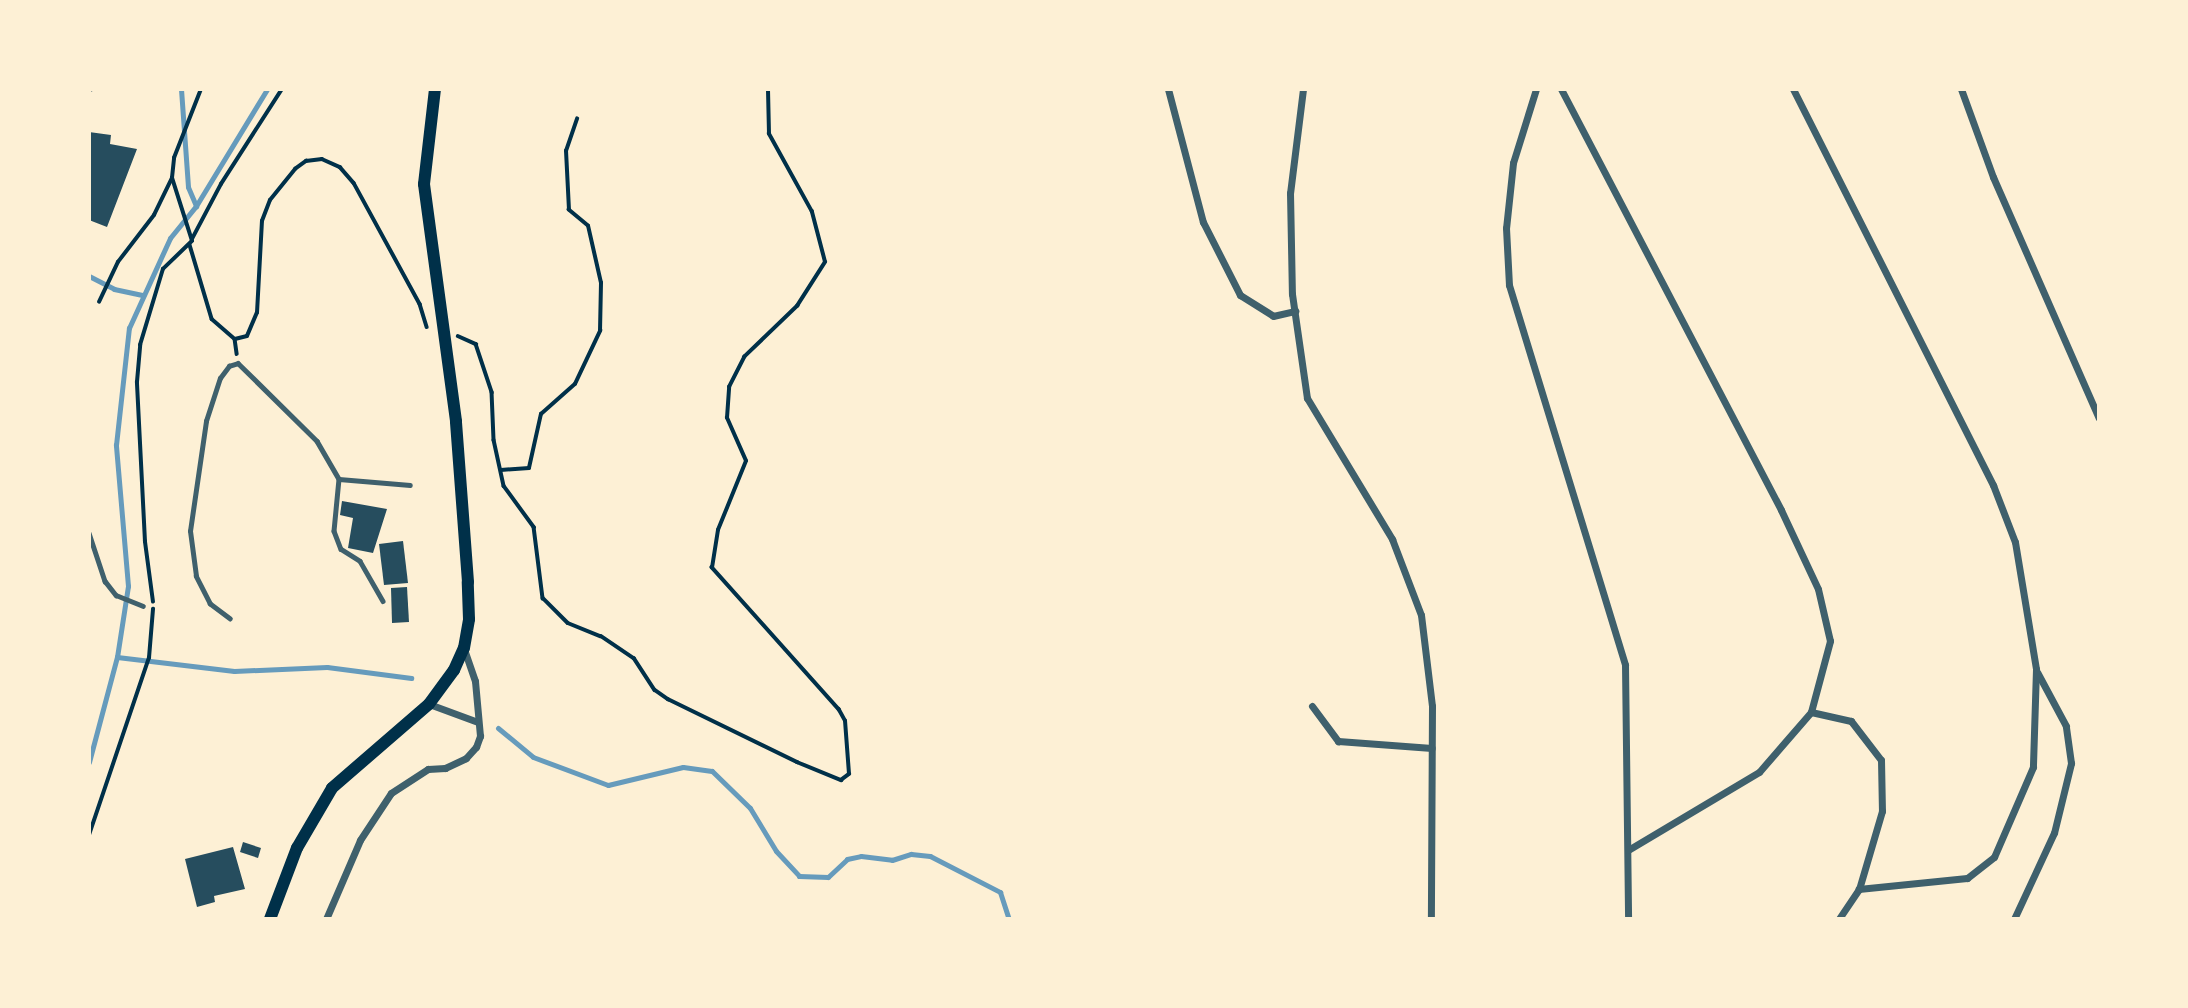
<!DOCTYPE html>
<html>
<head>
<meta charset="utf-8">
<style>
  body { margin:0 }
  #map { position:relative; width:2188px; height:1008px; overflow:hidden; background:#fdf0d5; font-family:Karla,sans-serif }
  div>[style] { position:absolute }
  [style*='--x'] { left:calc(var(--x)*1px); top:calc(var(--y)*1px); width:calc(var(--w)*1px); rotate:calc(var(--a)*1deg) }
  .stream>* { height:5px; margin:-2.5px; padding:0 2.5px; transform-origin:2.5px; border-radius:2.5px; background:#669bbc }
  .building>* { inset:0; background:#264d5e }
  .path>* { height:3.5px; margin:-1.75px; padding:0 1.75px; transform-origin:1.75px; border-radius:1.75px; background:#003049 }
  .service>* { height:4.5px; margin:-2.25px; padding:0 2.25px; transform-origin:2.25px; border-radius:2.25px; background:#3f606c }
  .minor>* { height:7px; margin:-3.5px; padding:0 3.5px; transform-origin:3.5px; border-radius:3.5px; background:#3f606c }
  .secondary>* { height:12px; margin:-6px; padding:0 6px; transform-origin:6px; border-radius:6px; background:#003049 }
  span { translate:-50% -50%; white-space:nowrap; text-align:center; line-height:1.15; -webkit-text-stroke:5px #fdf0d5; paint-order:stroke }
  .frame { position:absolute; inset:0; border:91px solid #fdf0d5; pointer-events:none }
</style>
</head>
<body>
<div id="map">
  <div class="stream">
    <div style="--x:181;--y:89;--w:98;--a:85.9"></div>
    <div style="--x:188;--y:187;--w:21;--a:67"></div>
    <div style="--x:89;--y:276;--w:28;--a:27"></div>
    <div style="--x:114;--y:289;--w:30;--a:12"></div>
    <div style="--x:117;--y:657;--w:118;--a:6.8"></div>
    <div style="--x:234;--y:671;--w:93;--a:-2.5"></div>
    <div style="--x:327;--y:667;--w:85;--a:7.5"></div>
    <div style="--x:498;--y:728;--w:45;--a:39.6"></div>
    <div style="--x:533;--y:757;--w:80;--a:20.5"></div>
    <div style="--x:608;--y:785;--w:77;--a:-13.5"></div>
    <div style="--x:683;--y:767;--w:29;--a:8"></div>
    <div style="--x:712;--y:771;--w:53;--a:44.2"></div>
    <div style="--x:750;--y:808;--w:50;--a:58.8"></div>
    <div style="--x:776;--y:851;--w:34;--a:47"></div>
    <div style="--x:799;--y:876;--w:29;--a:2"></div>
    <div style="--x:828;--y:877;--w:26;--a:-43"></div>
    <div style="--x:847;--y:859;--w:14;--a:-12"></div>
    <div style="--x:861;--y:856;--w:31;--a:7"></div>
    <div style="--x:892;--y:860;--w:20;--a:-18"></div>
    <div style="--x:911;--y:854;--w:19;--a:6"></div>
    <div style="--x:930;--y:856;--w:79;--a:27.2"></div>
    <div style="--x:1000;--y:892;--w:28;--a:72"></div>
    <div style="--x:89;--y:762;--w:109;--a:-75.1"></div>
    <div style="--x:117;--y:657;--w:72;--a:-81.2"></div>
    <div style="--x:128;--y:586;--w:142;--a:-94.9"></div>
    <div style="--x:116;--y:445;--w:118;--a:-83.7"></div>
    <div style="--x:129;--y:328;--w:99;--a:-65.5"></div>
    <div style="--x:170;--y:238;--w:41;--a:-50.9"></div>
    <div style="--x:196;--y:206;--w:137;--a:-58.7"></div>
  </div>
  <div class="building">
    <div style="clip-path:polygon(89px 132px,111px 135px,110px 144px,137px 149px,107px 227px,89px 220px)"></div>
    <div style="clip-path:polygon(342px 501px,387px 509px,373px 553px,348px 548px,353px 518px,340px 515px)"></div>
    <div style="clip-path:polygon(403px 541px,408px 583px,384px 585px,379px 544px)"></div>
    <div style="clip-path:polygon(407px 587px,409px 622px,392px 623px,391px 588px)"></div>
    <div style="clip-path:polygon(243px 842px,261px 848px,258px 858px,240px 852px)"></div>
    <div style="clip-path:polygon(233px 847px,245px 889px,214px 896px,215px 902px,197px 907px,185px 859px)"></div>
  </div>
  <div class="path">
    <div style="--x:89;--y:90;--w:4;--a:-14"></div>
    <div style="--x:192;--y:239;--w:62;--a:-62.2"></div>
    <div style="--x:221;--y:184;--w:113;--a:-57.3"></div>
    <div style="--x:190;--y:245;--w:77;--a:73.4"></div>
    <div style="--x:212;--y:319;--w:30;--a:41"></div>
    <div style="--x:235;--y:339;--w:12;--a:-14"></div>
    <div style="--x:247;--y:336;--w:25;--a:-67"></div>
    <div style="--x:257;--y:313;--w:92;--a:-86.9"></div>
    <div style="--x:262;--y:221;--w:22;--a:-69"></div>
    <div style="--x:270;--y:200;--w:40;--a:-51"></div>
    <div style="--x:295;--y:169;--w:14;--a:-36"></div>
    <div style="--x:306;--y:161;--w:16;--a:-7"></div>
    <div style="--x:322;--y:159;--w:20;--a:24"></div>
    <div style="--x:340;--y:167;--w:21;--a:49"></div>
    <div style="--x:354;--y:183;--w:138;--a:61.4"></div>
    <div style="--x:420;--y:304;--w:24;--a:73"></div>
    <div style="--x:99;--y:302;--w:44;--a:-64.6"></div>
    <div style="--x:118;--y:262;--w:59;--a:-52.5"></div>
    <div style="--x:154;--y:215;--w:41;--a:-64.1"></div>
    <div style="--x:458;--y:336;--w:20;--a:24"></div>
    <div style="--x:476;--y:344;--w:51;--a:71.6"></div>
    <div style="--x:492;--y:392;--w:48;--a:87.6"></div>
    <div style="--x:494;--y:440;--w:47;--a:77.7"></div>
    <div style="--x:504;--y:486;--w:51;--a:53.8"></div>
    <div style="--x:534;--y:527;--w:72;--a:82.8"></div>
    <div style="--x:543;--y:598;--w:35;--a:45"></div>
    <div style="--x:568;--y:623;--w:35;--a:22"></div>
    <div style="--x:601;--y:636;--w:40;--a:34"></div>
    <div style="--x:634;--y:658;--w:38;--a:57"></div>
    <div style="--x:655;--y:690;--w:16;--a:35"></div>
    <div style="--x:668;--y:699;--w:144;--a:26"></div>
    <div style="--x:797;--y:762;--w:48;--a:22.2"></div>
    <div style="--x:841;--y:780;--w:10;--a:-37"></div>
    <div style="--x:849;--y:774;--w:53;--a:-94.3"></div>
    <div style="--x:845;--y:721;--w:13;--a:-119"></div>
    <div style="--x:839;--y:710;--w:191;--a:-131.8"></div>
    <div style="--x:712;--y:568;--w:38;--a:-81"></div>
    <div style="--x:718;--y:530;--w:74;--a:-67.9"></div>
    <div style="--x:746;--y:461;--w:47;--a:-113.8"></div>
    <div style="--x:727;--y:418;--w:31;--a:-86"></div>
    <div style="--x:729;--y:387;--w:34;--a:-63"></div>
    <div style="--x:744;--y:357;--w:74;--a:-43.9"></div>
    <div style="--x:797;--y:306;--w:52;--a:-57.5"></div>
    <div style="--x:825;--y:262;--w:52;--a:-104.6"></div>
    <div style="--x:812;--y:212;--w:89;--a:-118.9"></div>
    <div style="--x:769;--y:134;--w:45;--a:-91.3"></div>
    <div style="--x:235;--y:339;--w:15;--a:82"></div>
    <div style="--x:501;--y:470;--w:28;--a:-4"></div>
    <div style="--x:529;--y:468;--w:55;--a:-77.5"></div>
    <div style="--x:541;--y:414;--w:45;--a:-41.4"></div>
    <div style="--x:575;--y:384;--w:59;--a:-64.7"></div>
    <div style="--x:600;--y:331;--w:48;--a:-88.8"></div>
    <div style="--x:601;--y:283;--w:58;--a:-102.8"></div>
    <div style="--x:588;--y:226;--w:25;--a:-140"></div>
    <div style="--x:569;--y:210;--w:59;--a:-92.9"></div>
    <div style="--x:566;--y:151;--w:34;--a:-71"></div>
    <div style="--x:153;--y:602;--w:61;--a:-97.6"></div>
    <div style="--x:145;--y:542;--w:160;--a:-92.9"></div>
    <div style="--x:137;--y:382;--w:37;--a:-85"></div>
    <div style="--x:140;--y:345;--w:79;--a:-73.2"></div>
    <div style="--x:163;--y:269;--w:40;--a:-44"></div>
    <div style="--x:192;--y:241;--w:66;--a:-107.6"></div>
    <div style="--x:172;--y:178;--w:20;--a:-84"></div>
    <div style="--x:174;--y:158;--w:74;--a:-68.6"></div>
    <div style="--x:89;--y:835;--w:187;--a:-71.3"></div>
    <div style="--x:149;--y:658;--w:49;--a:-85.3"></div>
  </div>
  <div class="service">
    <div style="--x:339;--y:479;--w:71;--a:4.8"></div>
    <div style="--x:89;--y:533;--w:51;--a:71.6"></div>
    <div style="--x:105;--y:581;--w:18;--a:52"></div>
    <div style="--x:116;--y:595;--w:29;--a:22"></div>
    <div style="--x:230;--y:619;--w:25;--a:-143"></div>
    <div style="--x:210;--y:604;--w:31;--a:-117"></div>
    <div style="--x:196;--y:576;--w:45;--a:-97.6"></div>
    <div style="--x:190;--y:531;--w:111;--a:-81.7"></div>
    <div style="--x:206;--y:421;--w:45;--a:-72"></div>
    <div style="--x:220;--y:378;--w:15;--a:-53"></div>
    <div style="--x:229;--y:366;--w:9;--a:-18"></div>
    <div style="--x:238;--y:363;--w:111;--a:44.6"></div>
    <div style="--x:317;--y:441;--w:44;--a:59.9"></div>
    <div style="--x:339;--y:479;--w:52;--a:95.5"></div>
    <div style="--x:334;--y:531;--w:19;--a:69"></div>
    <div style="--x:341;--y:549;--w:22;--a:32"></div>
    <div style="--x:360;--y:561;--w:46;--a:60.1"></div>
  </div>
  <div class="minor">
    <div style="--x:1168;--y:89;--w:138;--a:75.3"></div>
    <div style="--x:1203;--y:222;--w:82;--a:63.1"></div>
    <div style="--x:1240;--y:295;--w:39;--a:32"></div>
    <div style="--x:1273;--y:316;--w:23;--a:-13"></div>
    <div style="--x:1303;--y:89;--w:105;--a:97.1"></div>
    <div style="--x:1290;--y:193;--w:101;--a:88.9"></div>
    <div style="--x:1292;--y:294;--w:105;--a:81.8"></div>
    <div style="--x:1307;--y:398;--w:165;--a:58.9"></div>
    <div style="--x:1392;--y:539;--w:81;--a:69.1"></div>
    <div style="--x:1421;--y:615;--w:92;--a:83.1"></div>
    <div style="--x:1432;--y:706;--w:213;--a:90.3"></div>
    <div style="--x:1536;--y:89;--w:77;--a:107.3"></div>
    <div style="--x:1513;--y:163;--w:65;--a:96.1"></div>
    <div style="--x:1506;--y:228;--w:57;--a:87"></div>
    <div style="--x:1509;--y:285;--w:397;--a:73"></div>
    <div style="--x:1625;--y:665;--w:254;--a:89.3"></div>
    <div style="--x:1561;--y:89;--w:475;--a:62.4"></div>
    <div style="--x:1781;--y:510;--w:87;--a:64.9"></div>
    <div style="--x:1818;--y:589;--w:53;--a:77"></div>
    <div style="--x:1830;--y:641;--w:73;--a:105"></div>
    <div style="--x:1811;--y:712;--w:79;--a:130.9"></div>
    <div style="--x:1759;--y:772;--w:152;--a:149.2"></div>
    <div style="--x:1793;--y:89;--w:444;--a:63.2"></div>
    <div style="--x:1993;--y:485;--w:61;--a:68.9"></div>
    <div style="--x:2015;--y:542;--w:129;--a:80.6"></div>
    <div style="--x:2036;--y:669;--w:98;--a:91.8"></div>
    <div style="--x:2033;--y:767;--w:98;--a:113.4"></div>
    <div style="--x:1994;--y:857;--w:34;--a:142"></div>
    <div style="--x:1967;--y:878;--w:109;--a:174.2"></div>
    <div style="--x:1859;--y:889;--w:36;--a:124"></div>
    <div style="--x:1961;--y:89;--w:94;--a:70"></div>
    <div style="--x:1993;--y:177;--w:263;--a:66.3"></div>
    <div style="--x:429;--y:704;--w:52;--a:20.2"></div>
    <div style="--x:1312;--y:706;--w:44;--a:53.4"></div>
    <div style="--x:1338;--y:741;--w:94;--a:4.3"></div>
    <div style="--x:1811;--y:712;--w:41;--a:12.7"></div>
    <div style="--x:1851;--y:721;--w:49;--a:52.4"></div>
    <div style="--x:1881;--y:760;--w:51;--a:88.9"></div>
    <div style="--x:1882;--y:811;--w:81;--a:106.4"></div>
    <div style="--x:326;--y:919;--w:86;--a:-66.7"></div>
    <div style="--x:360;--y:840;--w:56;--a:-56.6"></div>
    <div style="--x:391;--y:793;--w:44;--a:-33"></div>
    <div style="--x:428;--y:769;--w:17;--a:-3"></div>
    <div style="--x:445;--y:768;--w:23;--a:-25"></div>
    <div style="--x:466;--y:758;--w:15;--a:-48"></div>
    <div style="--x:476;--y:747;--w:12;--a:-70"></div>
    <div style="--x:480;--y:736;--w:55;--a:-95.2"></div>
    <div style="--x:475;--y:681;--w:34;--a:-109"></div>
    <div style="--x:2014;--y:919;--w:95;--a:-65.1"></div>
    <div style="--x:2054;--y:833;--w:72;--a:-76.3"></div>
    <div style="--x:2071;--y:763;--w:37;--a:-98"></div>
    <div style="--x:2066;--y:726;--w:61;--a:-118.2"></div>
  </div>
  <div class="secondary">
    <div style="--x:270;--y:919;--w:76;--a:-69.2"></div>
    <div style="--x:297;--y:848;--w:69;--a:-59.7"></div>
    <div style="--x:332;--y:788;--w:128;--a:-40.9"></div>
    <div style="--x:429;--y:704;--w:42;--a:-53.7"></div>
    <div style="--x:454;--y:670;--w:24;--a:-66"></div>
    <div style="--x:464;--y:648;--w:29;--a:-80"></div>
    <div style="--x:469;--y:619;--w:37;--a:-92"></div>
    <div style="--x:468;--y:582;--w:161;--a:-94.3"></div>
    <div style="--x:456;--y:421;--w:239;--a:-97.7"></div>
    <div style="--x:424;--y:184;--w:96;--a:-83.4"></div>
  </div>
  <div class="frame"></div>
</div>
</body>
</html>
